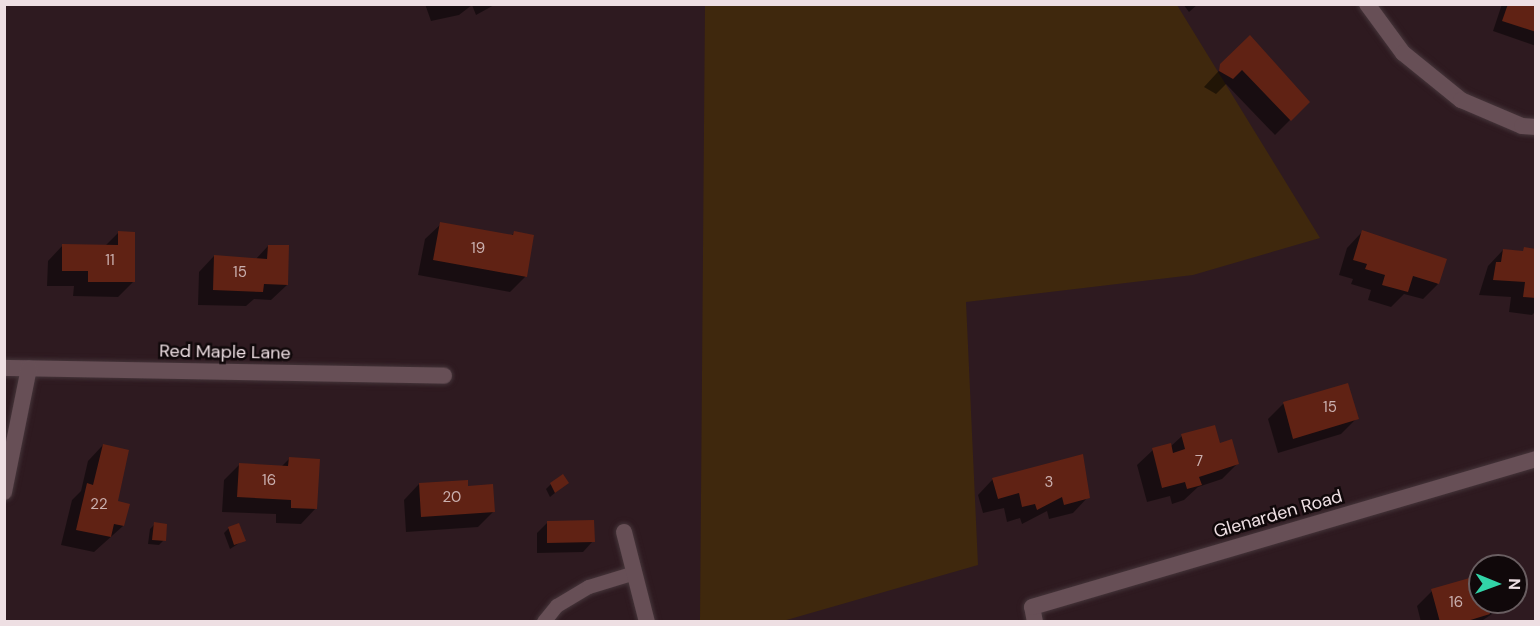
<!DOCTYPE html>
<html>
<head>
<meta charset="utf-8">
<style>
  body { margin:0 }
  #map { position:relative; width:1540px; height:626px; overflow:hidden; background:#2e1a20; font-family:"DM Sans",sans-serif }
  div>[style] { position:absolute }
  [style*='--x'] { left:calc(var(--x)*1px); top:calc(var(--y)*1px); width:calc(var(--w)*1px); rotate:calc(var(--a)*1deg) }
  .green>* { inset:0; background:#3f280d }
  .shadow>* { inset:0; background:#0007 }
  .building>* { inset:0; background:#602214 }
  .roads { filter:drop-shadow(0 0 2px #45353a) drop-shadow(0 0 2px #45353a) }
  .service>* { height:14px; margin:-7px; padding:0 7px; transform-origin:7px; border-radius:7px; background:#674f56 }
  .minor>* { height:16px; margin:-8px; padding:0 8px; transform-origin:8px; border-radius:8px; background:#674f56 }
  span { translate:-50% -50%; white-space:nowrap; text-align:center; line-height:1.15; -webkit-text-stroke:5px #10080a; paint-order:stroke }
  .number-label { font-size:15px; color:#cab0af }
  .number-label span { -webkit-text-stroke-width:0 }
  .street-label { font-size:18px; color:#eedfe3 }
  .frame { position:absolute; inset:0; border:6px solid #eedfe3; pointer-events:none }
  .north { position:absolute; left:1468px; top:554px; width:60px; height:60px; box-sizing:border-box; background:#10080a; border:2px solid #695e61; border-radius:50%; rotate:91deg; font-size:16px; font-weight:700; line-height:24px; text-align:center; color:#eedfe3 }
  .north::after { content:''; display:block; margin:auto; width:21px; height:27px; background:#32d4a8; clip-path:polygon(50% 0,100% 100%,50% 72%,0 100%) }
</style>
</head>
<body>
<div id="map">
  <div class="green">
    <div style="clip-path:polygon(705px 5px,1177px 5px,1320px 238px,1193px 275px,966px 302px,978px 565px,783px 621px,700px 621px)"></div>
  </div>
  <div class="shadow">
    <div style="clip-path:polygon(425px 4px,496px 4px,476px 15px,472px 5px,459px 15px,431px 21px)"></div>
    <div style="clip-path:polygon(1183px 4px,1198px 4px,1189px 12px)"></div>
    <div style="clip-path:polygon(1536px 4px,1536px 46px,1493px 31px,1502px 4px)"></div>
    <div style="clip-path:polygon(1250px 37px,1308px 102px,1275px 135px,1226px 84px,1216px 94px,1204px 87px)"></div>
    <div style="clip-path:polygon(441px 224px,511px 236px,514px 233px,533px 236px,525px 277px,510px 292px,418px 275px,425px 239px)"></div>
    <div style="clip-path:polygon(1362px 232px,1438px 284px,1423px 299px,1404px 294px,1391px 307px,1368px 300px,1371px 290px,1351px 284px,1353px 279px,1339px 275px,1347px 248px)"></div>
    <div style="clip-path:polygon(118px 233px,133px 282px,118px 297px,73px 296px,74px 286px,47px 286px,48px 261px,63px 245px,105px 246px)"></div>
    <div style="clip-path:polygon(268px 246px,287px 285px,271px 300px,254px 299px,246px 306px,198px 305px,199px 272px,214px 256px,255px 260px)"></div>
    <div style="clip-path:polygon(1503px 250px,1536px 252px,1536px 311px,1532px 315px,1509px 312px,1511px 297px,1479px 295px,1488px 266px)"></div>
    <div style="clip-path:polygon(1283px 404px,1357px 418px,1341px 434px,1278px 453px,1268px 419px)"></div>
    <div style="clip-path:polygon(1182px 436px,1218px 445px,1237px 464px,1222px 479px,1198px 487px,1184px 500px,1172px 504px,1170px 496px,1147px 502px,1137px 465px,1153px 450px,1170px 447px)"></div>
    <div style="clip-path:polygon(103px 445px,123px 526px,94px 552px,61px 545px,72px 500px,81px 491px,88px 461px)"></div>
    <div style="clip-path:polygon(289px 459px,316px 508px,301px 524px,276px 523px,276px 514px,222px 512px,224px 480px,239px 465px,281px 467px)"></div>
    <div style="clip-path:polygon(993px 479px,1088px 497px,1073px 513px,1049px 519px,1047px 511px,1022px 524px,1020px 518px,1007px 522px,1004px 508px,983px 513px,978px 495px)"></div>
    <div style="clip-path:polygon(567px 483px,550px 497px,546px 489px,551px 484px)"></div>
    <div style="clip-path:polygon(419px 484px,467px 487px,493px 512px,478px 527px,406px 532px,404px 500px)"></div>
    <div style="clip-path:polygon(547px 523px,593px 541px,583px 552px,537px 553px,537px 533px)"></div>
    <div style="clip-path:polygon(155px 524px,164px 540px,159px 545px,148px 544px,150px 529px)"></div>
    <div style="clip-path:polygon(229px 528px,244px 540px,230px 549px,224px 533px)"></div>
    <div style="clip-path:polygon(1480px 577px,1480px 602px,1504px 602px,1492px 614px,1480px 622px,1421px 622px,1417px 606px,1432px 591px)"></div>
  </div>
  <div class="building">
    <div style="clip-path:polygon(1508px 4px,1536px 4px,1536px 32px,1502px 21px)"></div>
    <div style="clip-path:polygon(1250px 35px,1310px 102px,1291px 121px,1242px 70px,1233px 79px,1219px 71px,1220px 64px)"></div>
    <div style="clip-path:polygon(440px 222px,513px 235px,514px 231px,534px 235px,527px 277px,433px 260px)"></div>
    <div style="clip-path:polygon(1362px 230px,1447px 259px,1439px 284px,1413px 276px,1408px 292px,1382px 285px,1385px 275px,1365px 269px,1367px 264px,1353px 260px)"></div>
    <div style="clip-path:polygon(118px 231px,135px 232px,135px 282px,88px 282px,88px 271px,62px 271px,62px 244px,118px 245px)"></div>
    <div style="clip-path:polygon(268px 245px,289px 245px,288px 285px,264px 284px,263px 292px,213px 290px,214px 255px,267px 259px)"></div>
    <div style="clip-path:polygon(1524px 247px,1536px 249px,1536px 298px,1523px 297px,1525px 282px,1493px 280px,1496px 262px,1501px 262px,1503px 249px,1523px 251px)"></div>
    <div style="clip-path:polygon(1348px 383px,1359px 419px,1293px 439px,1283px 402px)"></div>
    <div style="clip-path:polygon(1215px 425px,1220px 443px,1232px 439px,1239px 464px,1199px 477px,1202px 485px,1187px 489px,1185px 482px,1162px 488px,1152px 448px,1171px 443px,1173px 453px,1185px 449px,1181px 434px)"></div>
    <div style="clip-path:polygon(103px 444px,129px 450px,118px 501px,130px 504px,124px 526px,114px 524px,111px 537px,76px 530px,87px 483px,93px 485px)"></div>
    <div style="clip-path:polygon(1083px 454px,1090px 498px,1064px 505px,1062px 497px,1037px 510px,1035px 504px,1022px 507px,1019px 493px,998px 499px,992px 478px)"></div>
    <div style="clip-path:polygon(289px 457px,320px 459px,317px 509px,291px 508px,291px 500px,237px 497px,239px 463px,288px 466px)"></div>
    <div style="clip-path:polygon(563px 474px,569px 483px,555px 493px,550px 483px)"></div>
    <div style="clip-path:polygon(468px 480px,468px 486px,493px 484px,495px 512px,421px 517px,419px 483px)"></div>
    <div style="clip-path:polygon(594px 520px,595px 542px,547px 543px,547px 521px)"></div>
    <div style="clip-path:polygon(154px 522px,167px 524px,166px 541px,152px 540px)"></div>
    <div style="clip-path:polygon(239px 523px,246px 541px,234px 545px,228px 527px)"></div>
    <div style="clip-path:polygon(1480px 575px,1480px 602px,1495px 602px,1487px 605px,1490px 614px,1464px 622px,1440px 622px,1431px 589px)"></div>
  </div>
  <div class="roads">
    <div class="service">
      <div style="--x:544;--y:622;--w:21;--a:-51"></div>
      <div style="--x:557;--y:606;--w:37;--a:-31"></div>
      <div style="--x:589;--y:587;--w:48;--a:-16.9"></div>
    </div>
    <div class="minor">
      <div style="--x:1367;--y:4;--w:61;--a:53.7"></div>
      <div style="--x:1403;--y:53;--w:75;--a:39"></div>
      <div style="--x:1461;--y:100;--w:66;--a:23.1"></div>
      <div style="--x:1522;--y:126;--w:14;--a:4"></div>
      <div style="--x:4;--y:368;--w:440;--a:1"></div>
      <div style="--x:4;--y:492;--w:126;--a:-78.6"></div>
      <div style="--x:624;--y:532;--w:93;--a:75.7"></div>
      <div style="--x:1035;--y:622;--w:15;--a:-101"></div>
      <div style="--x:1032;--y:607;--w:525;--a:-16.36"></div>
    </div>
  </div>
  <div class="number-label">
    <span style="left:478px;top:249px">19</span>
    <span style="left:110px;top:261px">11</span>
    <span style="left:240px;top:273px">15</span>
    <span style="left:1330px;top:408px">15</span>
    <span style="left:1199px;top:462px">7</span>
    <span style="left:269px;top:481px">16</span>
    <span style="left:1049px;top:483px">3</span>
    <span style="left:452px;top:498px">20</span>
    <span style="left:99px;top:505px">22</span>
    <span style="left:1456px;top:603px">16</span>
  </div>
  <div class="street-label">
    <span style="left:225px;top:352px;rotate:1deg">Red Maple Lane</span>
    <span style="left:1278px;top:514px;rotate:-16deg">Glenarden Road</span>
  </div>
  <div class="frame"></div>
  <div class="north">N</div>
</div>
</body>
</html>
